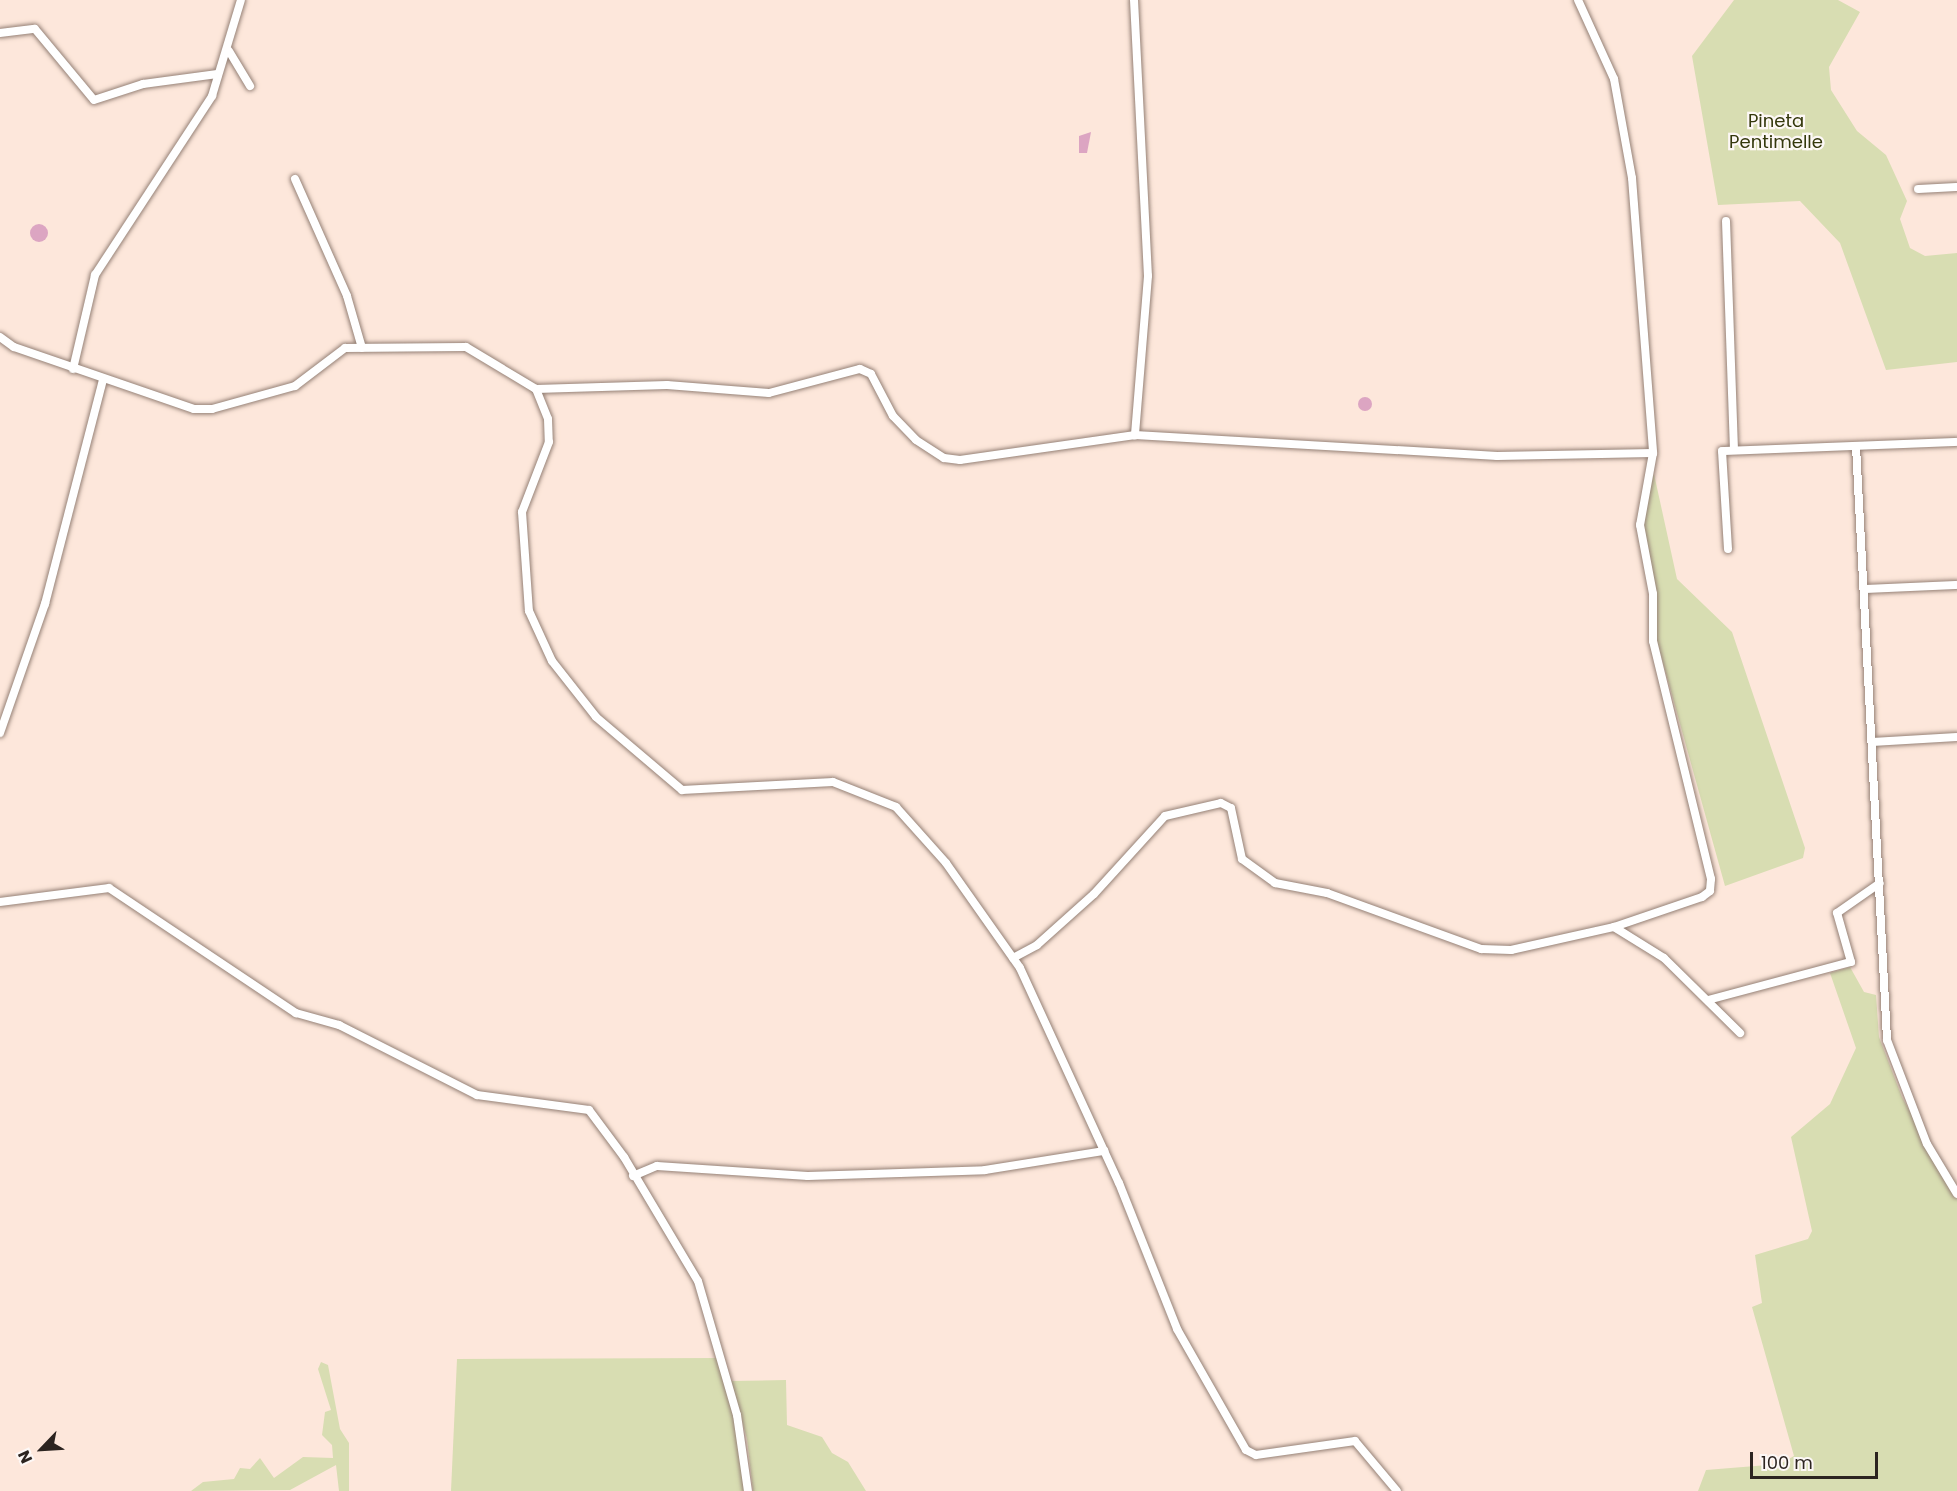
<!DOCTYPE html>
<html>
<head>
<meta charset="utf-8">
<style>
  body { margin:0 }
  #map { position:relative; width:1957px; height:1491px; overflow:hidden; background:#fde7db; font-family:Poppins,sans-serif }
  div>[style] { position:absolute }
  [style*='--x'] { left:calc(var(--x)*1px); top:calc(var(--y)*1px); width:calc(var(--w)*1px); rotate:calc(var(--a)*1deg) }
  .green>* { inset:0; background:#d8ddb2 }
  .water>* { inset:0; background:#dca5c2 }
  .round { border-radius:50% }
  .roads { filter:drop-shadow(0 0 2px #958176) drop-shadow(0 0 2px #958176) }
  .minor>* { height:8px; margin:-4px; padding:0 4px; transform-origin:4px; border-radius:4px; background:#fff }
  span { translate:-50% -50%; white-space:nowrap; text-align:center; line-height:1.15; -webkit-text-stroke:4.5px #fdf8f6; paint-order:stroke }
  .park-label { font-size:18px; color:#34380c }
  .north { position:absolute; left:12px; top:1419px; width:60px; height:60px; -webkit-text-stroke:4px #fdf8f6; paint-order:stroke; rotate:245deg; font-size:16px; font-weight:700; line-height:24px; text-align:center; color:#2c2420 }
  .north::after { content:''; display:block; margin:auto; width:21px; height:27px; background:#2c2420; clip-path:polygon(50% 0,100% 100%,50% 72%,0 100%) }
  .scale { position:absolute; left:1750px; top:1452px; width:128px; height:27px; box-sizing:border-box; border:3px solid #2c2420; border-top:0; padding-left:8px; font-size:18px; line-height:21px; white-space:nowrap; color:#2c2420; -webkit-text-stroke:4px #fdf8f6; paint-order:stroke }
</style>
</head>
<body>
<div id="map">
  <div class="green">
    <div style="clip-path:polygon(1734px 0,1838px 0,1860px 12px,1829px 67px,1831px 90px,1857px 131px,1886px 155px,1907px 201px,1900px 219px,1910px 248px,1925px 256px,1957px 253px,1957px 362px,1886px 370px,1840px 243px,1800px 201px,1718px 205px,1692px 56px)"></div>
    <div style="clip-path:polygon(1654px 474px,1677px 579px,1732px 632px,1805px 848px,1803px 858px,1725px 886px,1657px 641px,1657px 595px,1641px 513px)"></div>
    <div style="clip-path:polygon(1850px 967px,1864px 992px,1876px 995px,1879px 1037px,1902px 1097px,1957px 1199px,1957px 1491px,1698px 1491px,1706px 1470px,1780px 1464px,1794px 1456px,1752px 1307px,1762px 1303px,1755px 1255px,1808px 1239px,1812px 1231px,1791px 1137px,1830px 1104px,1856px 1048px,1830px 973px)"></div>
    <div style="clip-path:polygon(718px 1358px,737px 1414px,747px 1491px,451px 1491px,457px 1359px)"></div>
    <div style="clip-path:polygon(321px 1362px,328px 1365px,340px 1429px,349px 1443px,349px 1491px,339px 1491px,336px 1465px,290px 1490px,191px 1491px,203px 1482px,234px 1479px,240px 1468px,250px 1469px,260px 1458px,274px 1478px,303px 1457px,333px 1458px,332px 1445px,322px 1435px,325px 1412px,331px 1410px,318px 1369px)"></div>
    <div style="clip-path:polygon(786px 1380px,787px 1425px,822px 1437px,832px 1453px,848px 1462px,866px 1491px,753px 1491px,747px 1439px,731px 1381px)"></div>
  </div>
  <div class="water">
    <div style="clip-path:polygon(1091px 132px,1087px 153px,1079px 153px,1079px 136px)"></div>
    <div class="round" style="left:30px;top:224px;width:18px;height:18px"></div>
    <div class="round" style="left:1358px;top:397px;width:14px;height:14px"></div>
  </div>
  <div class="roads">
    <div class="minor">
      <div style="--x:1134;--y:0;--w:276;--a:87.1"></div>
      <div style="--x:1148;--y:276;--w:160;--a:94.7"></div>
      <div style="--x:1578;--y:0;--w:87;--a:65.5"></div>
      <div style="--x:1614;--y:79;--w:101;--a:79.7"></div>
      <div style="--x:1632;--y:178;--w:276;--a:85.6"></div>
      <div style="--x:1653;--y:453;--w:73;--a:100.2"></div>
      <div style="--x:1640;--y:525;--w:70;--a:79.3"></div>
      <div style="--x:1653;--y:594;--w:47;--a:90"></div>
      <div style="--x:1653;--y:641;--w:245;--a:76.3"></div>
      <div style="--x:1711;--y:879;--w:12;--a:95"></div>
      <div style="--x:1710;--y:891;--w:10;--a:143"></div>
      <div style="--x:1702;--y:897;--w:93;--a:161.2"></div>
      <div style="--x:0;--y:33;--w:35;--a:-7"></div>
      <div style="--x:35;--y:29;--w:92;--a:50.3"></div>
      <div style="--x:94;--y:100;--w:52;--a:-18.1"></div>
      <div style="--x:143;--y:84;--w:75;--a:-7.7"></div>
      <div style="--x:229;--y:51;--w:41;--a:59"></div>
      <div style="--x:295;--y:179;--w:128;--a:66"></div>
      <div style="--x:347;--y:296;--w:54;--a:73.9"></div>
      <div style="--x:1918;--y:189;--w:39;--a:-3"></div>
      <div style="--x:1726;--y:221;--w:229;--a:88"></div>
      <div style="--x:0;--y:337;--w:17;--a:36"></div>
      <div style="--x:14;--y:347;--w:190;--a:19"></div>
      <div style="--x:194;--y:409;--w:18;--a:0"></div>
      <div style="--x:212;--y:409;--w:86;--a:-15.5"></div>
      <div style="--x:295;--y:386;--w:63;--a:-37.2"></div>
      <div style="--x:345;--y:348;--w:121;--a:-0.5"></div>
      <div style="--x:466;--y:347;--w:82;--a:31"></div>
      <div style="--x:536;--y:389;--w:32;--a:68"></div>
      <div style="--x:548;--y:419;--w:23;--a:88"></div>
      <div style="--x:549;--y:442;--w:75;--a:111.1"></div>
      <div style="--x:522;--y:512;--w:99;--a:86"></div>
      <div style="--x:529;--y:611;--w:55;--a:65.3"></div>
      <div style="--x:552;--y:661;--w:71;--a:51.8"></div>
      <div style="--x:596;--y:717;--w:113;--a:40.3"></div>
      <div style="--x:682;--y:790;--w:151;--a:-3"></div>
      <div style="--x:833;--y:782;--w:68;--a:21.6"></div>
      <div style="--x:896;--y:807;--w:75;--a:48.2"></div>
      <div style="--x:946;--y:863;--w:128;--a:54.8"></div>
      <div style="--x:1020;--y:968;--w:237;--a:65.3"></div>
      <div style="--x:1119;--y:1183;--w:157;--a:68.3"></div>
      <div style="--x:1177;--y:1329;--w:139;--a:60.3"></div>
      <div style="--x:1246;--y:1450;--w:11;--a:27"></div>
      <div style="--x:1256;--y:1455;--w:100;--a:-8"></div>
      <div style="--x:1355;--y:1441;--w:65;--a:50"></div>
      <div style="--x:73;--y:369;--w:97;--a:-76.8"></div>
      <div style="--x:95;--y:275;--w:214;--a:-56.8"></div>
      <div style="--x:212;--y:96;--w:100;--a:-73.2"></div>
      <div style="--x:536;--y:389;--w:131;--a:-1.7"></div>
      <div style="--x:667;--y:385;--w:102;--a:4.5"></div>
      <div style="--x:769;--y:393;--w:94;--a:-14.8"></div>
      <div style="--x:860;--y:369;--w:12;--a:24"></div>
      <div style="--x:871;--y:374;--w:47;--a:62.4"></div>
      <div style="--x:893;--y:416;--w:33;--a:46"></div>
      <div style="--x:916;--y:440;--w:33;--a:33"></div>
      <div style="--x:944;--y:458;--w:16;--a:7"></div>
      <div style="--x:960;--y:460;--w:177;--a:-8.1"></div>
      <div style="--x:1135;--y:435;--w:363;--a:3.3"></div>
      <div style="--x:1497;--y:456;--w:156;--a:-1.1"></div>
      <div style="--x:1856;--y:446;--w:595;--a:87.01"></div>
      <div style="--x:1887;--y:1040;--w:111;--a:69"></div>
      <div style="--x:1927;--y:1144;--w:58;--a:59"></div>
      <div style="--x:1728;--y:549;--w:98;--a:-93.5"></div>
      <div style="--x:1722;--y:451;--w:235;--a:-2.2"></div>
      <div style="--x:1864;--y:589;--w:93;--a:-2.5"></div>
      <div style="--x:0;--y:733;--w:137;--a:-70.8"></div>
      <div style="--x:45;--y:604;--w:232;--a:-75.5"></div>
      <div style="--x:1872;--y:742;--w:85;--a:-3.4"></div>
      <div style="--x:0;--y:902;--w:110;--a:-7.3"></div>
      <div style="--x:109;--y:888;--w:225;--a:33.8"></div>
      <div style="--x:296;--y:1013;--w:45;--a:15.6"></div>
      <div style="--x:339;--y:1025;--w:155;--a:26.9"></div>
      <div style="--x:477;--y:1095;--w:113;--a:7.6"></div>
      <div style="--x:589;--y:1110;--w:59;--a:53.3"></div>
      <div style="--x:624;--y:1157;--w:144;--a:59.2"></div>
      <div style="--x:698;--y:1281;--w:140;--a:73.8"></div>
      <div style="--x:737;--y:1415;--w:77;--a:81.8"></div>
      <div style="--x:1013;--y:958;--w:27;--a:-28"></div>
      <div style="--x:1037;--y:945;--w:76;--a:-41.8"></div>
      <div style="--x:1094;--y:894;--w:105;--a:-47.7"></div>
      <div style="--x:1165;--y:816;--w:57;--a:-13.1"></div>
      <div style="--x:1221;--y:803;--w:11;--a:27"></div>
      <div style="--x:1231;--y:808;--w:52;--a:77.8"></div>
      <div style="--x:1242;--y:859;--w:41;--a:36"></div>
      <div style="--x:1275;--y:883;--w:53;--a:10.9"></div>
      <div style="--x:1327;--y:893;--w:164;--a:20"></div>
      <div style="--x:1481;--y:949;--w:30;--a:2"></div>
      <div style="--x:1511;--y:950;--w:106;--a:-12.6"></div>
      <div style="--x:1614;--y:927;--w:59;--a:31.8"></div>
      <div style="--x:1664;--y:958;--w:107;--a:44.6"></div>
      <div style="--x:1708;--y:1000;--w:148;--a:-14.9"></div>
      <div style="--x:1851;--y:962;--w:51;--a:-105.9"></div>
      <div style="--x:1837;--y:913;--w:52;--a:-34.9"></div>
      <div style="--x:633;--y:1176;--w:26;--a:-23"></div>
      <div style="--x:657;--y:1166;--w:151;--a:3.8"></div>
      <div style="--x:808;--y:1176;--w:177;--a:-1.9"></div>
      <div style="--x:985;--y:1170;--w:121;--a:-9.1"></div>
    </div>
  </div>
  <div class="park-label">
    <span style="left:1776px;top:132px">Pineta<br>Pentimelle</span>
  </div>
  <div class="north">N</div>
  <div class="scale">100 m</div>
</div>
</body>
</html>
